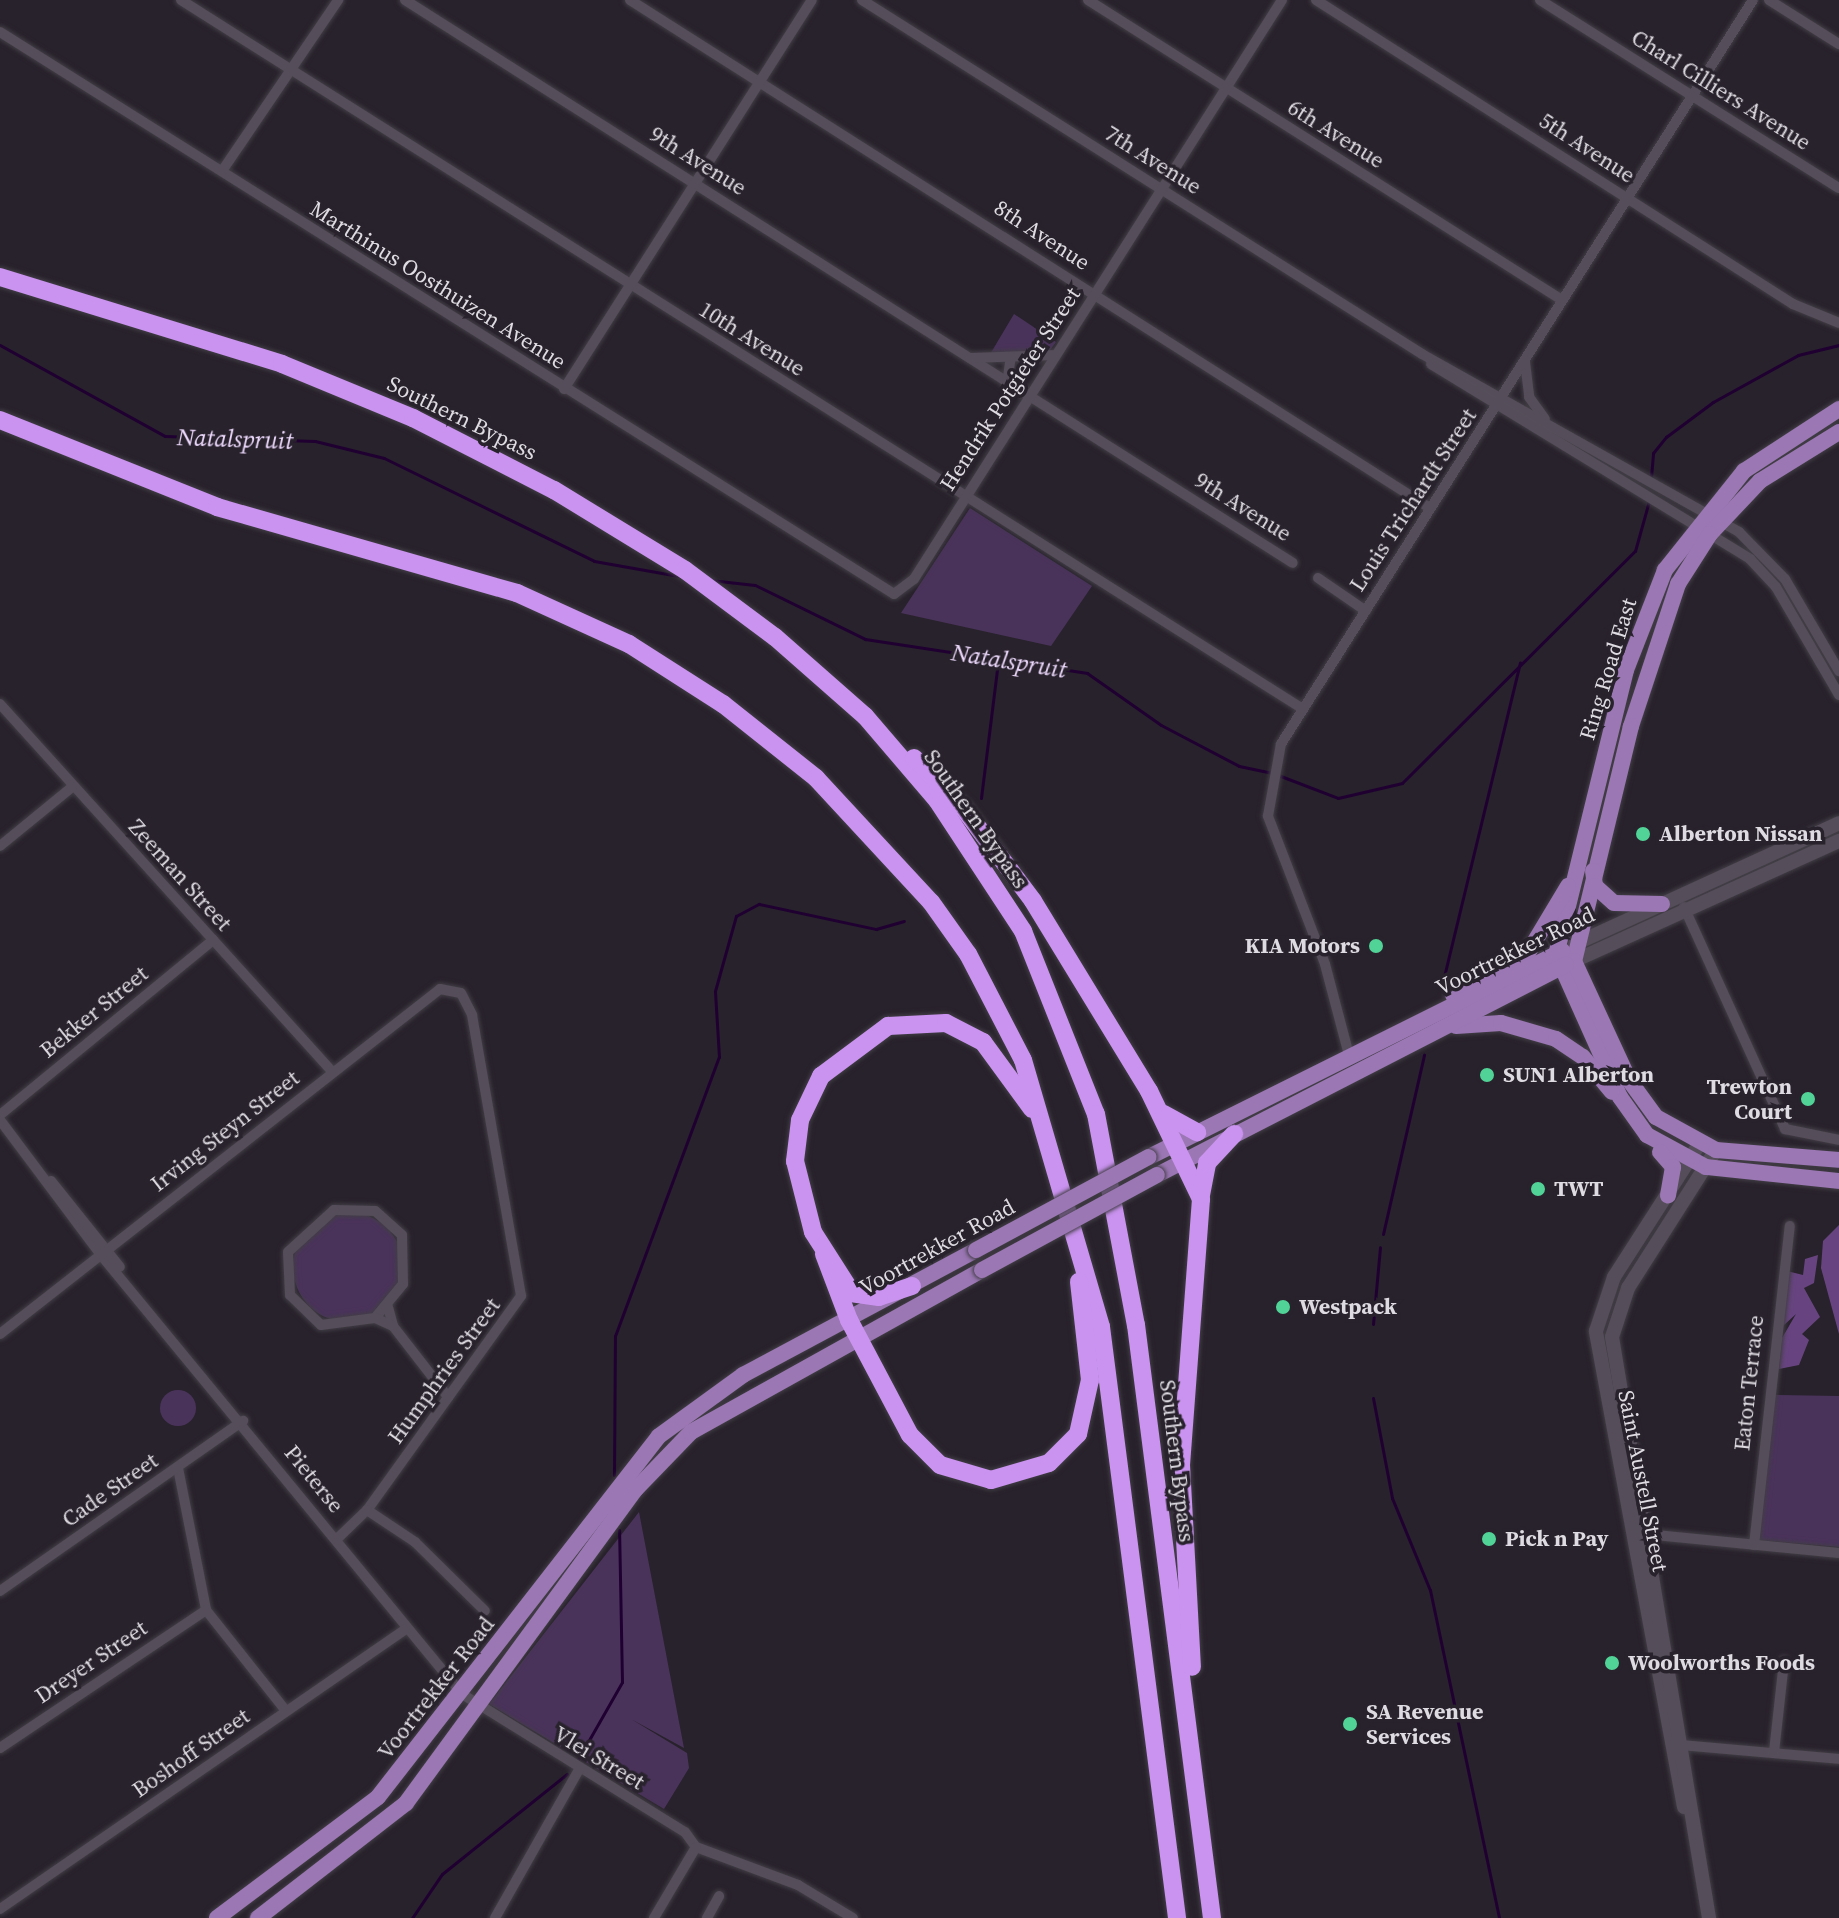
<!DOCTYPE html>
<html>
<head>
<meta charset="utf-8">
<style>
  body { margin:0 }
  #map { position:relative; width:1839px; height:1918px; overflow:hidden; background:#28222c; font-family:"Source Serif 4",serif }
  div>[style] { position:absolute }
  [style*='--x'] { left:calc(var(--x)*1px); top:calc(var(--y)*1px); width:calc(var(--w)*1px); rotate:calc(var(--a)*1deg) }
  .green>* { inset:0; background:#4a335b }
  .round { border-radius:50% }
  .forest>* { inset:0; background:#67447f }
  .stream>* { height:3px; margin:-1.5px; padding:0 1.5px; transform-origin:1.5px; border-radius:1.5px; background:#1f0031 }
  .roads { filter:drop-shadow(0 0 2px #423e46) drop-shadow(0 0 2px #423e46) }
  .street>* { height:10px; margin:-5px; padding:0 5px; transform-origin:5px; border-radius:5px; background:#554e5a }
  .secondary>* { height:14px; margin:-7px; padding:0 7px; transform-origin:7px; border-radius:7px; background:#554e5a }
  .primary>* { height:16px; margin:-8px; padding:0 8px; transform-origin:8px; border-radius:8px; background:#9b77b4 }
  .highway>* { height:18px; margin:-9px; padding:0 9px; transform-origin:9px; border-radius:9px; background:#ca93f0 }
  .bridges { filter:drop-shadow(0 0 2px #423e46) drop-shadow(0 0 2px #423e46) }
  .primary-bridge>* { height:16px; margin:-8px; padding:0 8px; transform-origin:8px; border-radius:8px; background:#9b77b4 }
  .dots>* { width:22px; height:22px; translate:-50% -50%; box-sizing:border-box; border:4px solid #28222c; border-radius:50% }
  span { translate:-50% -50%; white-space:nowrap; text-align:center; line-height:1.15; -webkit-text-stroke:7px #28222c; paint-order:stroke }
  .street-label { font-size:22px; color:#dfdbe2 }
  .poi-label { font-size:22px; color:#dfdbe2; font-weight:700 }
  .left { translate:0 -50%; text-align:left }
  .right { translate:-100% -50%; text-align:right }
  .water-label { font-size:24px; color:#edd9fd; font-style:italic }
</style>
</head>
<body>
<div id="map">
  <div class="green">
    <div style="clip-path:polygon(1014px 314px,1056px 342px,1048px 353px,989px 356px)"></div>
    <div style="clip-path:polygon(970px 508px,1092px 586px,1051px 646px,901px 613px)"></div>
    <div class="round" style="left:293px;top:1212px;width:110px;height:110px"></div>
    <div class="round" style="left:160px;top:1390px;width:36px;height:36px"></div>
    <div style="clip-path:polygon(1772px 1395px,1839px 1396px,1839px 1547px,1759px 1540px)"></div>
    <div style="clip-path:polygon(639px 1512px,684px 1748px,631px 1719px,687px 1753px,689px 1768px,664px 1809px,489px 1704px)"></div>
  </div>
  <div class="forest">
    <div style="clip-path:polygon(1839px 1225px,1839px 1334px,1821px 1268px,1823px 1241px)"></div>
    <div style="clip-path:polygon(1818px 1255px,1814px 1283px,1804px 1288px,1820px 1317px,1802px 1334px,1809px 1340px,1799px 1365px,1779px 1369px,1782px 1338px,1796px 1314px,1783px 1326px,1783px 1270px,1803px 1275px,1805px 1259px)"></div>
  </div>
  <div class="stream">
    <div style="--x:0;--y:345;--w:188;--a:28.9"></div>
    <div style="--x:165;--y:436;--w:150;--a:1.9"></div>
    <div style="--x:315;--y:441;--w:71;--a:13.8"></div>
    <div style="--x:384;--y:458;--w:234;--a:26.1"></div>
    <div style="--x:594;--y:561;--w:86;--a:10"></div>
    <div style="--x:1651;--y:477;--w:24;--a:-85"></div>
    <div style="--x:1653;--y:453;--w:21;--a:-51"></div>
    <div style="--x:1666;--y:437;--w:59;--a:-36.7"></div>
    <div style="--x:1713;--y:402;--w:97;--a:-28.9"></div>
    <div style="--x:1798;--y:355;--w:42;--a:-13.7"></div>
    <div style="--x:710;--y:580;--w:45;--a:6.3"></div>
    <div style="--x:755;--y:585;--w:123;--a:26.1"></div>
    <div style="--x:865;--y:639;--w:225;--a:8.7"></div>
    <div style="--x:1087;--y:673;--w:90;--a:35.1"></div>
    <div style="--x:1161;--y:725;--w:88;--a:27.7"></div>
    <div style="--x:1239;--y:766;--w:33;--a:12"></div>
    <div style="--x:1278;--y:775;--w:64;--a:21"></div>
    <div style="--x:1338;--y:798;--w:66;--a:-13.2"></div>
    <div style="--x:1402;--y:783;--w:329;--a:-44.9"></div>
    <div style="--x:1635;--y:551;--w:52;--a:-74.4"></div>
    <div style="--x:981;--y:798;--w:138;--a:-82.9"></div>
    <div style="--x:1441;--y:989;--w:336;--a:-76.4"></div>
    <div style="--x:1383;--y:1234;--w:184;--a:-77.1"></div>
    <div style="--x:1373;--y:1324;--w:77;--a:-84.8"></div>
    <div style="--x:1373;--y:1398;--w:102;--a:79.2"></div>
    <div style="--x:1392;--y:1498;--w:100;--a:67.6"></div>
    <div style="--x:1430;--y:1590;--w:335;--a:78.1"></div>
    <div style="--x:614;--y:1475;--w:139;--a:-89.6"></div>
    <div style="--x:615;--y:1336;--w:298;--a:-69.6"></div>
    <div style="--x:719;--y:1057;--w:66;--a:-93.5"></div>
    <div style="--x:715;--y:991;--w:78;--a:-74.4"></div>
    <div style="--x:736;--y:916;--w:26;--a:-28"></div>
    <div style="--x:759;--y:904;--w:120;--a:12.1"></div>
    <div style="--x:876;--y:929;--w:29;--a:-16"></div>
    <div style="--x:577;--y:1761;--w:91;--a:-60.3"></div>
    <div style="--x:622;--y:1682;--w:152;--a:-91.1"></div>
    <div style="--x:412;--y:1918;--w:53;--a:-55.7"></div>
    <div style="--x:442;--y:1874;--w:160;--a:-38.7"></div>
  </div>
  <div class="roads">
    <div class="street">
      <div style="--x:181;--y:0;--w:1327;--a:32.29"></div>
      <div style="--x:405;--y:0;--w:1051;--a:32.38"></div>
      <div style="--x:630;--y:0;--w:948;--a:32.42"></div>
      <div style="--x:862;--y:0;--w:663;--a:32.3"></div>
      <div style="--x:1422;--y:354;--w:364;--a:29.3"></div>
      <div style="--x:1739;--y:532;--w:66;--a:45.6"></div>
      <div style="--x:1785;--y:579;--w:107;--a:59.6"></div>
      <div style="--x:1088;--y:0;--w:561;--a:32.33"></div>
      <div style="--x:1316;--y:0;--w:566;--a:32.51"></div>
      <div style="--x:1793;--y:304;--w:50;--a:22.4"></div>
      <div style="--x:1540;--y:0;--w:353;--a:32.2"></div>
      <div style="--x:1769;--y:0;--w:83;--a:32.2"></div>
      <div style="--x:0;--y:32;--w:1056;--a:32.15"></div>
      <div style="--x:894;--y:594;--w:25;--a:-37"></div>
      <div style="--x:914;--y:579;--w:686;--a:-57.56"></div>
      <div style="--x:222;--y:171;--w:207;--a:-55.8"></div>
      <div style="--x:970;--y:358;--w:86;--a:-2"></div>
      <div style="--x:1525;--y:362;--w:35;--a:83"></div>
      <div style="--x:1529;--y:397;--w:27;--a:54"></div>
      <div style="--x:1431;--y:364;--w:374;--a:31.4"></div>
      <div style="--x:1750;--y:559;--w:38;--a:47"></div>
      <div style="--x:1776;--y:587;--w:125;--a:59.7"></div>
      <div style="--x:1007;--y:384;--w:27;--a:-82"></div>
      <div style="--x:564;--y:389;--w:461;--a:-57.5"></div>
      <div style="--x:1318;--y:578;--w:58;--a:34.5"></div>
      <div style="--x:0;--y:704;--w:496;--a:47.9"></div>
      <div style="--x:0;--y:846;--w:93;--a:-39.3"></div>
      <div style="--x:1684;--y:907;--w:244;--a:65.5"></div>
      <div style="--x:1785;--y:1129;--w:55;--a:11.5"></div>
      <div style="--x:1349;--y:1055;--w:94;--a:-104.8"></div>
      <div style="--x:1325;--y:964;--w:159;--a:-111.1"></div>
      <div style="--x:1268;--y:816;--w:73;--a:-79.8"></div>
      <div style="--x:1281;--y:744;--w:881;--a:-57.61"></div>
      <div style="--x:0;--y:1115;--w:276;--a:-39.4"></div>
      <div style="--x:0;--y:1120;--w:169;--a:53.2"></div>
      <div style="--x:101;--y:1255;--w:568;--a:50.57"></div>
      <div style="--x:462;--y:1694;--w:262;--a:31.8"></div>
      <div style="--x:685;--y:1832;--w:19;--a:54"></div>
      <div style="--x:51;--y:1181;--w:110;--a:51.3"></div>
      <div style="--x:388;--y:1307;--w:20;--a:75"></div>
      <div style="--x:393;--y:1326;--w:90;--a:52.2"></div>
      <div style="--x:375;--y:1318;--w:44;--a:-50.5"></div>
      <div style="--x:403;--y:1284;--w:49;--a:-91.2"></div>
      <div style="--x:402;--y:1235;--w:36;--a:-138"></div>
      <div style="--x:375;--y:1211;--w:41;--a:-178.6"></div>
      <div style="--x:334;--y:1210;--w:62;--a:137.6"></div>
      <div style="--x:288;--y:1252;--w:43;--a:87.3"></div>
      <div style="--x:290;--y:1295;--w:43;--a:44.1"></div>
      <div style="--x:321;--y:1325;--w:54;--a:-7.4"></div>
      <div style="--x:375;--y:1318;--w:20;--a:24"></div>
      <div style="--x:0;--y:1334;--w:559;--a:-38.1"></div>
      <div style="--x:440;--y:989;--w:21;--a:11"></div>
      <div style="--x:461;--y:993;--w:25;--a:63"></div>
      <div style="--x:472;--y:1015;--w:285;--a:80.1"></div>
      <div style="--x:521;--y:1296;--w:264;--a:125.7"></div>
      <div style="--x:367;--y:1510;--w:42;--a:136"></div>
      <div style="--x:178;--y:1468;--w:145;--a:78.8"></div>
      <div style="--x:206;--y:1610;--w:129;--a:51.6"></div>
      <div style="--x:367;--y:1510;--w:58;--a:33.7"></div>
      <div style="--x:415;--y:1542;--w:98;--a:44.6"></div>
      <div style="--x:1645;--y:1534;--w:195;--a:5.6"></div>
      <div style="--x:1754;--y:1545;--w:321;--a:-83.6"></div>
      <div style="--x:0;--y:1591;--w:297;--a:-35"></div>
      <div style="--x:1680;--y:1745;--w:160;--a:5"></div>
      <div style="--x:0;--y:1748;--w:248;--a:-33.8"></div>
      <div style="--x:1774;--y:1752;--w:91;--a:-83.7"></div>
      <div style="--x:696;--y:1847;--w:109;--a:20.4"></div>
      <div style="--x:798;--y:1885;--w:64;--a:31"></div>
      <div style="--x:0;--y:1909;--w:492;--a:-34.6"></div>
      <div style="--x:495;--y:1918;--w:169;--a:-60.5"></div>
      <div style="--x:654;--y:1918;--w:82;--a:-59.4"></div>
      <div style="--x:707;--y:1918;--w:25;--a:-61"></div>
    </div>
    <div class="secondary">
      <div style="--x:1575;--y:944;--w:290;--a:-24.6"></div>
      <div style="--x:1574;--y:961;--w:291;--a:-24.4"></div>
      <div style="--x:1684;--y:1807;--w:484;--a:-100.5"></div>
      <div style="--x:1596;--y:1331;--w:57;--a:-71.6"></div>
      <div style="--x:1614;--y:1277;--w:159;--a:-57.3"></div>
      <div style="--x:1709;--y:1918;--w:589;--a:-99.48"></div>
      <div style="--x:1612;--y:1337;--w:52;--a:-71.9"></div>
      <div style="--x:1628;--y:1288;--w:164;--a:-57.5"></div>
    </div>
    <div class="primary">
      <div style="--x:1839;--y:409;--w:113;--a:146.9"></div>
      <div style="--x:1744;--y:471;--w:127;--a:128.6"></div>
      <div style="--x:1665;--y:570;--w:107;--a:111.3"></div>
      <div style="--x:1626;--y:670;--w:292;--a:103.8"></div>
      <div style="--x:1556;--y:954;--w:157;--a:65.9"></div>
      <div style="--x:1620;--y:1097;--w:47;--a:54.6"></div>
      <div style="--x:1647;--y:1135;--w:67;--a:28.5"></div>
      <div style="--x:1706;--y:1167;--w:134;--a:6"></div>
      <div style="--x:1839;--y:432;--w:93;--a:148.2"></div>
      <div style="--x:1760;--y:481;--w:73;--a:133.3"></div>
      <div style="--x:1710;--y:534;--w:59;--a:122.6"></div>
      <div style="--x:1678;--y:584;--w:150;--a:108.3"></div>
      <div style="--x:1631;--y:726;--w:242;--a:103.6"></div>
      <div style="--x:1574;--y:961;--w:131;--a:65.2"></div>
      <div style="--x:1629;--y:1080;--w:46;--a:53.9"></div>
      <div style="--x:1656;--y:1117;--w:68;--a:28.8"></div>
      <div style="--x:1716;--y:1150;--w:123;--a:4.6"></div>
      <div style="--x:1593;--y:871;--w:15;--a:82"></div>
      <div style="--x:1595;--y:886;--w:25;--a:42"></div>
      <div style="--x:1614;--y:903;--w:48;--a:1.2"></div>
      <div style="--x:1453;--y:995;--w:88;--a:-30.1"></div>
      <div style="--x:1529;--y:951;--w:76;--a:-59"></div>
      <div style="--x:1456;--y:1026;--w:45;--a:-3.8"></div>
      <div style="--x:1501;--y:1023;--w:57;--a:16.2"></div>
      <div style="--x:1556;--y:1039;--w:32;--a:34"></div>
      <div style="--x:1583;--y:1057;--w:45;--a:50.4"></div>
      <div style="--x:1660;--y:1152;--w:20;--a:49"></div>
      <div style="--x:1673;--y:1167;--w:29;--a:100"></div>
      <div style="--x:1149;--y:1157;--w:462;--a:-26.5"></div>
      <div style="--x:1157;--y:1175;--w:460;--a:-27.2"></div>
      <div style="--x:217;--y:1918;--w:201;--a:-36.9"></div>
      <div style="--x:378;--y:1797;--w:457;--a:-52.1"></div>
      <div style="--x:659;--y:1436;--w:104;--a:-36"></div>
      <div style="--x:743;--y:1375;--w:264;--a:-28.2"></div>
      <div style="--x:258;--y:1918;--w:187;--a:-37.8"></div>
      <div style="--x:406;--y:1803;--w:389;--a:-53.8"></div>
      <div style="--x:636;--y:1489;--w:79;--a:-46"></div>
      <div style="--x:691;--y:1432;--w:333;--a:-29.1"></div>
    </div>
    <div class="highway">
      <div style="--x:0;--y:277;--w:295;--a:17.1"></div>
      <div style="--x:282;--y:364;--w:142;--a:22.4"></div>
      <div style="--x:413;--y:418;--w:158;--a:27.1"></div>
      <div style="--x:554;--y:490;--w:153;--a:31.4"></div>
      <div style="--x:685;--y:570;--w:112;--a:36.7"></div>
      <div style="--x:775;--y:637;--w:120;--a:41.3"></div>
      <div style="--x:865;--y:716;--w:111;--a:49.4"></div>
      <div style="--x:937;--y:800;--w:157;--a:56.7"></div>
      <div style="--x:1023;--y:931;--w:197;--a:68.3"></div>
      <div style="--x:1096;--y:1114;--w:215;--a:79.3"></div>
      <div style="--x:1136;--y:1325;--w:598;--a:82.7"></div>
      <div style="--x:0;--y:420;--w:234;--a:21.8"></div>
      <div style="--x:217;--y:507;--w:312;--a:16"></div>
      <div style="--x:517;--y:593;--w:123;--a:24.5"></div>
      <div style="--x:629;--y:644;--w:112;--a:32.6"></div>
      <div style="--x:723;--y:704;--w:119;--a:38.5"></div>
      <div style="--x:816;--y:778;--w:169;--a:47.2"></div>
      <div style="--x:931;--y:902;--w:64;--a:54.6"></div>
      <div style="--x:968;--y:954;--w:119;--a:62.6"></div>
      <div style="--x:1023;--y:1060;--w:278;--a:73.7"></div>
      <div style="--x:1101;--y:1327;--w:596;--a:82.67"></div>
      <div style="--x:914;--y:758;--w:71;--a:45.6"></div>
      <div style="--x:964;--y:809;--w:115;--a:53.1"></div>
      <div style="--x:1033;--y:901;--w:223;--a:58.6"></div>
      <div style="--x:1149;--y:1091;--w:120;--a:64.3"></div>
      <div style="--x:1201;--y:1199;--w:267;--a:94.3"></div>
      <div style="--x:1181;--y:1465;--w:202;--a:86.9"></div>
      <div style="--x:1164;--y:1114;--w:38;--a:29"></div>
      <div style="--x:1201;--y:1195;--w:33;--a:-79"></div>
      <div style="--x:1207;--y:1163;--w:40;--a:-47"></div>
      <div style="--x:824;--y:1254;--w:71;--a:69.3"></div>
      <div style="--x:849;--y:1320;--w:130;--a:62.1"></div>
      <div style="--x:910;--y:1435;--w:42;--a:45"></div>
      <div style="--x:940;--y:1465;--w:53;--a:16.4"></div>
      <div style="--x:991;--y:1480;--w:60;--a:-16.3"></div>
      <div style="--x:1049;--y:1463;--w:41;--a:-45"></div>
      <div style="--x:1078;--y:1434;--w:55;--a:-77.5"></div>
      <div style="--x:1090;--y:1380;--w:99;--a:-96.4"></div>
      <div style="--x:912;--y:1286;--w:35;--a:162"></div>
      <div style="--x:879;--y:1297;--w:27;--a:-172"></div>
      <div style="--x:852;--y:1293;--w:72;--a:-122.6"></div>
      <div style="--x:813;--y:1232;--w:73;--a:-104.2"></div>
      <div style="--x:795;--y:1161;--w:41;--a:-83"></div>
      <div style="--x:800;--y:1120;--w:49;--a:-64.5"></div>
      <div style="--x:821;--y:1076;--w:84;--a:-36.7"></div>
      <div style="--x:888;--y:1026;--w:58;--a:-3"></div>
      <div style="--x:946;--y:1023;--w:42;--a:27.2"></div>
      <div style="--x:983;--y:1042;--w:83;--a:53.8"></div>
    </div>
  </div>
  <div class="bridges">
    <div class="primary-bridge">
      <div style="--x:976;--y:1250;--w:196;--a:-28.3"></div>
      <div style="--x:982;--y:1270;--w:199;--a:-28.5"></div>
    </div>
  </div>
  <div class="dots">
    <div style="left:1643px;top:834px;background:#51d397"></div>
    <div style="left:1376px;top:946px;background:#51d397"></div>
    <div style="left:1487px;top:1075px;background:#51d397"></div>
    <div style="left:1808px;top:1099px;background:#51d397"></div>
    <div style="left:1538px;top:1189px;background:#51d397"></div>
    <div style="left:1283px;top:1307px;background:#51d397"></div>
    <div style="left:1489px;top:1539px;background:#51d397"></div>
    <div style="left:1612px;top:1663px;background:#51d397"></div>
    <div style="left:1350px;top:1724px;background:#51d397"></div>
  </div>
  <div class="street-label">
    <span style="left:1721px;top:90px;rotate:32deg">Charl Cilliers Avenue</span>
    <span style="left:1336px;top:134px;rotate:32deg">6th Avenue</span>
    <span style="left:1587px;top:148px;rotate:33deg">5th Avenue</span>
    <span style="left:1153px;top:160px;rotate:32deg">7th Avenue</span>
    <span style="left:698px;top:161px;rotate:32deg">9th Avenue</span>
    <span style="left:1042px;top:235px;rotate:33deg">8th Avenue</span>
    <span style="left:438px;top:285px;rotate:32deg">Marthinus Oosthuizen Avenue</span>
    <span style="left:752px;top:339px;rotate:32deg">10th Avenue</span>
    <span style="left:1010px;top:389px;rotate:-57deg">Hendrik Potgieter Street</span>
    <span style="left:462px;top:418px;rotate:26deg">Southern Bypass</span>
    <span style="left:1413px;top:500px;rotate:-57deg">Louis Trichardt Street</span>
    <span style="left:1243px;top:507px;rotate:32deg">9th Avenue</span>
    <span style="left:1608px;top:669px;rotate:-73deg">Ring Road East</span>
    <span style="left:976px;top:819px;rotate:55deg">Southern Bypass</span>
    <span style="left:180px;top:875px;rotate:48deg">Zeeman Street</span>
    <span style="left:1515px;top:951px;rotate:-26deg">Voortrekker Road</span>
    <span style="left:94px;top:1012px;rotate:-39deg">Bekker Street</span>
    <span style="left:225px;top:1131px;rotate:-38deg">Irving Steyn Street</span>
    <span style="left:937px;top:1247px;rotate:-29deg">Voortrekker Road</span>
    <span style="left:444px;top:1371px;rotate:-54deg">Humphries Street</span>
    <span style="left:1749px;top:1383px;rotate:-84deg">Eaton Terrace</span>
    <span style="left:1177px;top:1461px;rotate:83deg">Southern Bypass</span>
    <span style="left:314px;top:1479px;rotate:51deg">Pieterse</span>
    <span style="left:1643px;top:1481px;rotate:79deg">Saint Austell Street</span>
    <span style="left:110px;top:1490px;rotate:-35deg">Cade Street</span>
    <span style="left:91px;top:1662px;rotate:-34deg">Dreyer Street</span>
    <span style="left:436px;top:1688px;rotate:-52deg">Voortrekker Road</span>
    <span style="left:191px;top:1753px;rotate:-35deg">Boshoff Street</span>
    <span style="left:599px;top:1758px;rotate:31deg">Vlei Street</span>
  </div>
  <div class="poi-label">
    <span class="left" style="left:1659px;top:834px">Alberton Nissan</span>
    <span class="right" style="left:1360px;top:946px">KIA Motors</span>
    <span class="left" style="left:1503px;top:1075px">SUN1 Alberton</span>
    <span class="right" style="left:1792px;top:1099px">Trewton<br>Court</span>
    <span class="left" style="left:1554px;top:1189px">TWT</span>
    <span class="left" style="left:1299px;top:1307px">Westpack</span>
    <span class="left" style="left:1505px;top:1539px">Pick n Pay</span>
    <span class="left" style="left:1628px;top:1663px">Woolworths Foods</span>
    <span class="left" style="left:1366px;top:1724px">SA Revenue<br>Services</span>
  </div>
  <div class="water-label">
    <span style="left:235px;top:439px;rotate:2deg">Natalspruit</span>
    <span style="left:1009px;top:661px;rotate:9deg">Natalspruit</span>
  </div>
</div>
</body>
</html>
